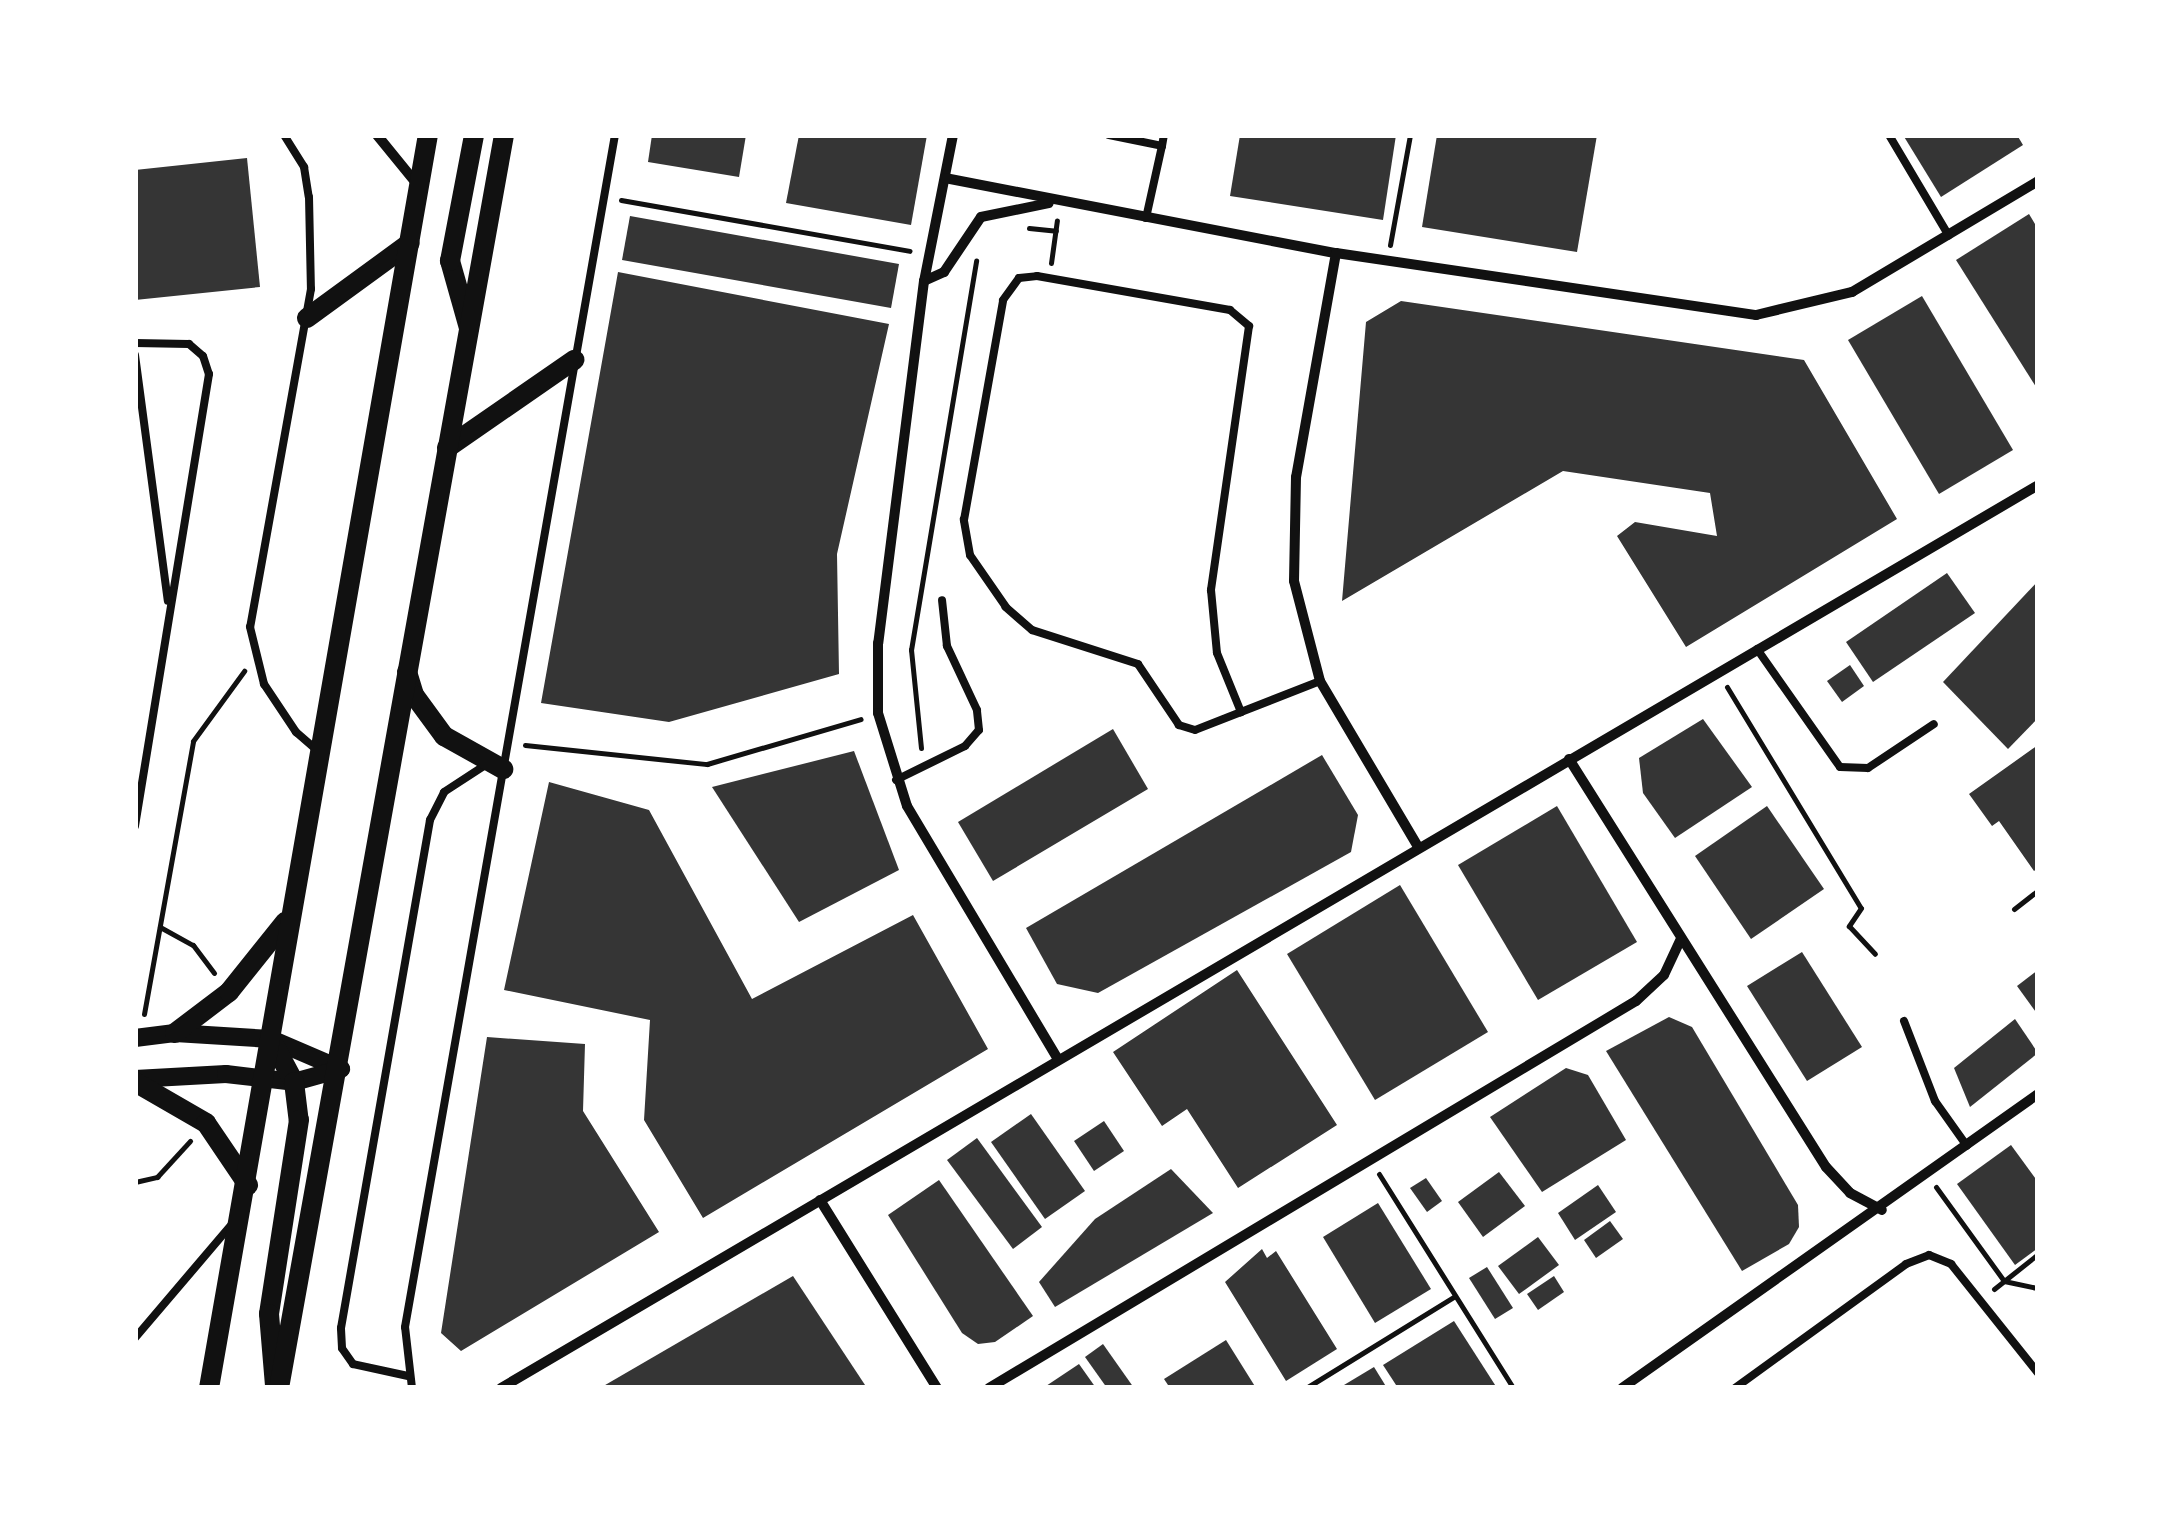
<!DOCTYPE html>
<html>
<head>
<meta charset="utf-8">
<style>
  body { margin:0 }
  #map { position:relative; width:2173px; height:1523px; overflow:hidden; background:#fff; font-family:"PT Sans",sans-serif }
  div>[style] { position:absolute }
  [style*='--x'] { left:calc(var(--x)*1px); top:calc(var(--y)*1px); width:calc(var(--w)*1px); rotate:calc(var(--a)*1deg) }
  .building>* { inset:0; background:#353535 }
  .path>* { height:5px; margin:-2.5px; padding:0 2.5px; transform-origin:2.5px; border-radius:2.5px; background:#111 }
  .service>* { height:8px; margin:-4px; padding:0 4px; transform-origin:4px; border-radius:4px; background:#111 }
  .minor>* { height:10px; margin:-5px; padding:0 5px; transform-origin:5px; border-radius:5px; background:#111 }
  .tertiary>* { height:18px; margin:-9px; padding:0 9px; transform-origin:9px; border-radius:9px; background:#111 }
  .secondary>* { height:20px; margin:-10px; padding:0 10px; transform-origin:10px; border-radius:10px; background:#111 }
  span { translate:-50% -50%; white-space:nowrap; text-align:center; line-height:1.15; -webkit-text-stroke:8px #fff; paint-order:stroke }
  .frame { position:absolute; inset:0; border:138px solid #fff; pointer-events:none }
</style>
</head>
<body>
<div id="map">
  <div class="building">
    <div style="clip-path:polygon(652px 135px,746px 135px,739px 177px,648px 162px)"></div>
    <div style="clip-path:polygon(799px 135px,927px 135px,911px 225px,786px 203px)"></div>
    <div style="clip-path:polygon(1240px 135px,1396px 135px,1383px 220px,1230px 196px)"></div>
    <div style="clip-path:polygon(1437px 135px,1597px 135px,1577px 252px,1422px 227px)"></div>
    <div style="clip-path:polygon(1903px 135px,2017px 135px,2023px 145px,1941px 197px)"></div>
    <div style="clip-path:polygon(247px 158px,260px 287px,135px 300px,135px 170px)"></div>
    <div style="clip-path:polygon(2029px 214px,2038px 229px,2038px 390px,1956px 260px)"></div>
    <div style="clip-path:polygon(630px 216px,899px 264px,891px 308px,622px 260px)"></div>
    <div style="clip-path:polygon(618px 272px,889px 324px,837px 554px,839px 674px,669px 722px,541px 703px)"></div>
    <div style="clip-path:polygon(1922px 296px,2013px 450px,1939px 494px,1848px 340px)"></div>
    <div style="clip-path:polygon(1401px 301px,1804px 360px,1897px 519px,1686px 647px,1617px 536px,1635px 522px,1717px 536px,1710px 493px,1563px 471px,1342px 601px,1366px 322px)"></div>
    <div style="clip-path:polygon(1947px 573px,1975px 613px,1873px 682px,1846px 642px)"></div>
    <div style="clip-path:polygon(2038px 581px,2038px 718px,2008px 749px,1943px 682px)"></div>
    <div style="clip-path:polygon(1850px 665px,1864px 686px,1842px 702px,1827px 681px)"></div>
    <div style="clip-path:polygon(1703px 719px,1752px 787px,1675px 838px,1643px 793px,1639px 758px)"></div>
    <div style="clip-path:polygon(1113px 729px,1148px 789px,993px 881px,958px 822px)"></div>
    <div style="clip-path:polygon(2038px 745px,2038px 868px,2034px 871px,1999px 821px,1992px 826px,1969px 794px)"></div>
    <div style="clip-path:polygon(854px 751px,899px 870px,799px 922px,712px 787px)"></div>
    <div style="clip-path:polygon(1322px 755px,1358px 815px,1351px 852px,1098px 993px,1057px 984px,1026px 928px)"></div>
    <div style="clip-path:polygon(549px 782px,649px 810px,752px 999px,913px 915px,988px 1049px,703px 1218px,644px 1120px,650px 1020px,504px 990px)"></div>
    <div style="clip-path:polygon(1557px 806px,1637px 942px,1538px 1000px,1458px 865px)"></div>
    <div style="clip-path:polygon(1767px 806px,1824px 889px,1751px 939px,1695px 856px)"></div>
    <div style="clip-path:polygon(1400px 885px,1488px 1032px,1375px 1100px,1287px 954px)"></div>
    <div style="clip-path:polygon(1802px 952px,1862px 1047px,1807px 1081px,1747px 986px)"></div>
    <div style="clip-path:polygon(1237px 970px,1337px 1125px,1238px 1188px,1187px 1109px,1162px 1126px,1113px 1052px)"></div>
    <div style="clip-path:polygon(2038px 970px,2038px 1015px,2017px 986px)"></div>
    <div style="clip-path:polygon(1669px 1017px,1692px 1027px,1798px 1205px,1799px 1227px,1789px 1244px,1742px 1271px,1606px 1051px)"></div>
    <div style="clip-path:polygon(2015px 1019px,2038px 1053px,1970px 1107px,1954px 1068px)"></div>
    <div style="clip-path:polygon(487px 1037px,585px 1044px,583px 1111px,659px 1232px,461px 1351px,441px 1333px)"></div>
    <div style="clip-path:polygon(1566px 1068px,1588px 1075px,1626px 1140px,1542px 1192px,1490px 1117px)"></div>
    <div style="clip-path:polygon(1031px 1114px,1085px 1191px,1045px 1219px,991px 1142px)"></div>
    <div style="clip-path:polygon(1104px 1121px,1124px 1151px,1094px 1171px,1074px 1141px)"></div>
    <div style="clip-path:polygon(977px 1138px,1042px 1227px,1013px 1249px,947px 1160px)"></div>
    <div style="clip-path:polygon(2011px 1145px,2038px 1182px,2038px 1248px,2015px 1265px,1957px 1184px)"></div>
    <div style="clip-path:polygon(1171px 1169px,1213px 1213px,1055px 1307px,1039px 1282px,1095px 1219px)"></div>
    <div style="clip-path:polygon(1499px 1172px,1525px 1206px,1483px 1237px,1458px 1202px)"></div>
    <div style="clip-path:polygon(1426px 1178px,1442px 1201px,1427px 1212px,1410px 1188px)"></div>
    <div style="clip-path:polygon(939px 1180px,1033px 1316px,995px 1342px,978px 1344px,962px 1333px,888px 1215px)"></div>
    <div style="clip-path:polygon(1598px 1185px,1616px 1212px,1575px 1240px,1558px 1213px)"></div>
    <div style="clip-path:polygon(1378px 1203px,1431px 1289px,1375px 1323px,1323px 1237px)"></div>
    <div style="clip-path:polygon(1610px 1221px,1623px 1239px,1596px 1258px,1584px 1240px)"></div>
    <div style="clip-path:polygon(1538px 1237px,1559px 1265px,1519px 1294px,1498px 1266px)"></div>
    <div style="clip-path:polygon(1262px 1249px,1267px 1258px,1276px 1251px,1337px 1349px,1286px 1381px,1225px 1282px)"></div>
    <div style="clip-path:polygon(1487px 1267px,1513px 1308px,1495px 1319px,1469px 1278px)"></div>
    <div style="clip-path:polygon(793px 1276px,867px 1388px,600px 1388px)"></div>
    <div style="clip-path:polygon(1554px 1276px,1564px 1292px,1538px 1310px,1527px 1294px)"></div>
    <div style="clip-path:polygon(1454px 1321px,1497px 1388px,1398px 1388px,1383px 1365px)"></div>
    <div style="clip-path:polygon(1226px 1340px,1256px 1388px,1170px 1388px,1164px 1379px)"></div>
    <div style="clip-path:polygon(1103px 1344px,1134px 1388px,1107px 1388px,1085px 1357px)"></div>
    <div style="clip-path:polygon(1079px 1364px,1096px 1388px,1043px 1388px)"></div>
    <div style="clip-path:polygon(1374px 1367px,1387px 1388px,1339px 1388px)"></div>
  </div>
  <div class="path">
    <div style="--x:621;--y:200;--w:293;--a:10"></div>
    <div style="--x:1029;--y:228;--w:27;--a:6"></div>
    <div style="--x:1390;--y:245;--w:112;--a:-79.7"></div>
    <div style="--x:1051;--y:263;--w:43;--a:-82.1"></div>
    <div style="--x:1727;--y:687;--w:258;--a:58.8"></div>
    <div style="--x:1861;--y:908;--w:22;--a:124"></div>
    <div style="--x:1849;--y:926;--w:38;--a:47"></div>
    <div style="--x:525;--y:745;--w:183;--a:6"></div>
    <div style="--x:707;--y:764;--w:160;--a:-16.3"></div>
    <div style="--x:921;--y:748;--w:99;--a:-95.8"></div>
    <div style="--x:911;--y:650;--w:395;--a:-80.5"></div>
    <div style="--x:2014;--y:909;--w:31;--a:-38"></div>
    <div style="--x:160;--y:927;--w:38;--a:29"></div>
    <div style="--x:193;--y:945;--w:35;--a:53"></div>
    <div style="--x:144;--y:1014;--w:277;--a:-79.8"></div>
    <div style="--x:193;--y:741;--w:87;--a:-53.9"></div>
    <div style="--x:1379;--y:1174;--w:252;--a:57.9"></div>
    <div style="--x:135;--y:1182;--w:23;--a:-13"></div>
    <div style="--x:157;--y:1177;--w:49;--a:-47.5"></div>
    <div style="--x:1936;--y:1187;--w:116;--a:54.1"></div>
    <div style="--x:2004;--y:1281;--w:35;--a:12"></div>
    <div style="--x:1994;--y:1289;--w:56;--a:-38.5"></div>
    <div style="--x:1306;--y:1388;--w:175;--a:-31.7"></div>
  </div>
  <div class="service">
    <div style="--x:284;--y:135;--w:38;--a:58"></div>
    <div style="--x:304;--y:167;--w:30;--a:81"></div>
    <div style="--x:309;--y:197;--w:92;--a:88.8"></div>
    <div style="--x:311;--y:289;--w:343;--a:100.2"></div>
    <div style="--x:250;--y:627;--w:59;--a:76.2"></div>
    <div style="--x:264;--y:684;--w:58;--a:56.3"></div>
    <div style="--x:296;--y:732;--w:29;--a:41"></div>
    <div style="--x:1109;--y:135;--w:54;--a:11.7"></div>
    <div style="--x:1162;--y:146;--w:11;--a:-80"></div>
    <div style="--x:1889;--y:135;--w:117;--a:59.3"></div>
    <div style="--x:1146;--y:218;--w:74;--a:-77.5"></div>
    <div style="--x:1037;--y:276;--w:196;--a:10"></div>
    <div style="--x:1230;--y:310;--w:25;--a:40"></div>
    <div style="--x:1249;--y:326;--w:267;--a:98.2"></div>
    <div style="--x:1211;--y:590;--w:63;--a:84.6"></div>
    <div style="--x:1217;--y:653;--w:64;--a:67.9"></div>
    <div style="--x:1241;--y:712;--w:49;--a:158.6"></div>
    <div style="--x:1195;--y:730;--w:17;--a:-163"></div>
    <div style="--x:1179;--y:725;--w:73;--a:-123.9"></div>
    <div style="--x:1138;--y:664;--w:111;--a:-162.2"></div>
    <div style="--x:1032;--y:630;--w:35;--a:-139"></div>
    <div style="--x:1006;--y:607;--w:63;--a:-124.7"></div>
    <div style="--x:970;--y:555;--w:36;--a:-100"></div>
    <div style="--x:964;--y:520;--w:223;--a:-79.9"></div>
    <div style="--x:1003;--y:300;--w:27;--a:-54"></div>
    <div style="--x:1019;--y:278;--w:18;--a:-6"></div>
    <div style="--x:135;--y:343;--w:54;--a:1.1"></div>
    <div style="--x:189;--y:344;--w:18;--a:41"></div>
    <div style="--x:203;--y:356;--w:19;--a:72"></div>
    <div style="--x:209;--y:374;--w:458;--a:99.3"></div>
    <div style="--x:135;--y:355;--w:248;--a:82.4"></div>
    <div style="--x:1757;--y:649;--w:144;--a:54.9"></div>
    <div style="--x:1840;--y:767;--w:28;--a:2"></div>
    <div style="--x:1868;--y:768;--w:79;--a:-33.7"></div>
    <div style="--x:1241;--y:712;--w:85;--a:-21.4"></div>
    <div style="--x:896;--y:780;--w:77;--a:-26.2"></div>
    <div style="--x:965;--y:746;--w:21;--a:-49"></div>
    <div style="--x:979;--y:730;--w:20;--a:-96"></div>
    <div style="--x:977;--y:710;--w:71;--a:-115.1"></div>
    <div style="--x:947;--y:646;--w:46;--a:-96.2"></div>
    <div style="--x:1904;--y:1021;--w:86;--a:68.8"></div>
    <div style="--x:1935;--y:1101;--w:55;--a:54.6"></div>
    <div style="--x:135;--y:1338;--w:150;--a:-49.6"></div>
    <div style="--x:408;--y:1376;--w:56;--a:-167.7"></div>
    <div style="--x:353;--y:1364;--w:19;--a:-125"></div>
    <div style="--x:342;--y:1348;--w:20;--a:-93"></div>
    <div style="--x:341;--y:1328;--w:516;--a:-80.06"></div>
    <div style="--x:430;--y:820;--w:31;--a:-63"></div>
    <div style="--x:444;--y:792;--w:51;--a:-33.1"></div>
    <div style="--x:412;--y:1388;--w:61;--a:-96.5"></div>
    <div style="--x:405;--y:1327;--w:1210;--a:-80.01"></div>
    <div style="--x:1735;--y:1388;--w:211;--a:-35.9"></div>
    <div style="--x:1906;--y:1264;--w:25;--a:-21"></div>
    <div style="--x:1929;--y:1255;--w:24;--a:22"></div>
    <div style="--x:1951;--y:1264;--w:139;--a:51.4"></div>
  </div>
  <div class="minor">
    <div style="--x:377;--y:135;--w:63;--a:50.8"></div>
    <div style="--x:953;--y:135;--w:149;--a:101.2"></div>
    <div style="--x:924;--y:281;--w:365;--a:97.2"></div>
    <div style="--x:878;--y:643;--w:70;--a:90"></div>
    <div style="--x:878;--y:713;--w:97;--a:72.7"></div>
    <div style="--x:907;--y:806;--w:295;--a:59.2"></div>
    <div style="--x:945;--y:178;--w:398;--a:10.9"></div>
    <div style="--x:1336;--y:253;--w:425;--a:8.4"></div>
    <div style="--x:1756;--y:315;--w:99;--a:-13.5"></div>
    <div style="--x:1852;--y:292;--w:217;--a:-30.8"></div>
    <div style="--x:1336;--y:253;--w:228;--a:100.1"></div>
    <div style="--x:1296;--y:477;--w:104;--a:91.1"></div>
    <div style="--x:1294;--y:581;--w:103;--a:75.4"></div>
    <div style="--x:1320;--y:681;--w:193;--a:59.4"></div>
    <div style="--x:924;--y:281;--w:22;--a:-24"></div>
    <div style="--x:944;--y:272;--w:66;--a:-56.1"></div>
    <div style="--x:981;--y:217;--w:69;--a:-11.6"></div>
    <div style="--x:1569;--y:759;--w:482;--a:57.8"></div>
    <div style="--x:1826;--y:1167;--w:35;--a:47"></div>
    <div style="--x:1850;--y:1193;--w:36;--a:28"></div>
    <div style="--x:820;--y:1200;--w:221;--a:58.1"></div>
    <div style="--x:501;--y:1388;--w:1783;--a:-30.43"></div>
    <div style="--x:989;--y:1388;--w:754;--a:-30.89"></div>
    <div style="--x:1636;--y:1001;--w:38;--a:-43"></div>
    <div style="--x:1664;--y:975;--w:38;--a:-65"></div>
    <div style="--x:1622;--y:1388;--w:509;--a:-35.25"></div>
  </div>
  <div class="tertiary">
    <div style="--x:135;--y:1038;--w:40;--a:-7.1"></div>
    <div style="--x:175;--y:1033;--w:96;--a:3.6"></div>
    <div style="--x:271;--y:1039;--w:76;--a:23.2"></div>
    <div style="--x:135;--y:1079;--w:91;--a:-3.1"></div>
    <div style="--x:226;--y:1074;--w:68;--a:6.7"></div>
    <div style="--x:294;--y:1082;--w:49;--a:-15.5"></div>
  </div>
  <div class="secondary">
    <div style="--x:307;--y:318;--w:127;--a:-36.1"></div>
    <div style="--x:469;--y:328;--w:70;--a:-105.8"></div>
    <div style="--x:450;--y:261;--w:128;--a:-79.2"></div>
    <div style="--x:447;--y:448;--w:155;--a:-34.7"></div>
    <div style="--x:407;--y:672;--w:24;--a:73"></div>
    <div style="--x:414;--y:695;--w:51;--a:53.8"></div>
    <div style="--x:444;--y:736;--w:68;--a:29.2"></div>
    <div style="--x:175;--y:1033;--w:68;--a:-37.2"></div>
    <div style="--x:229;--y:992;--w:90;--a:-51.3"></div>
    <div style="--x:271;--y:1039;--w:49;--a:61.9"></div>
    <div style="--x:294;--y:1082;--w:38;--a:83"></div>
    <div style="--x:299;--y:1120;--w:196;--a:98.8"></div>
    <div style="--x:269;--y:1314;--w:72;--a:85.2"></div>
    <div style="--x:135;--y:1082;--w:82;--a:30"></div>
    <div style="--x:206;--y:1123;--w:75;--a:55.9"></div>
    <div style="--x:209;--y:1388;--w:1272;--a:-80.09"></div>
    <div style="--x:279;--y:1388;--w:1273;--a:-79.82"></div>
  </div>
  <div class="frame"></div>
</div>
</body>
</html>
